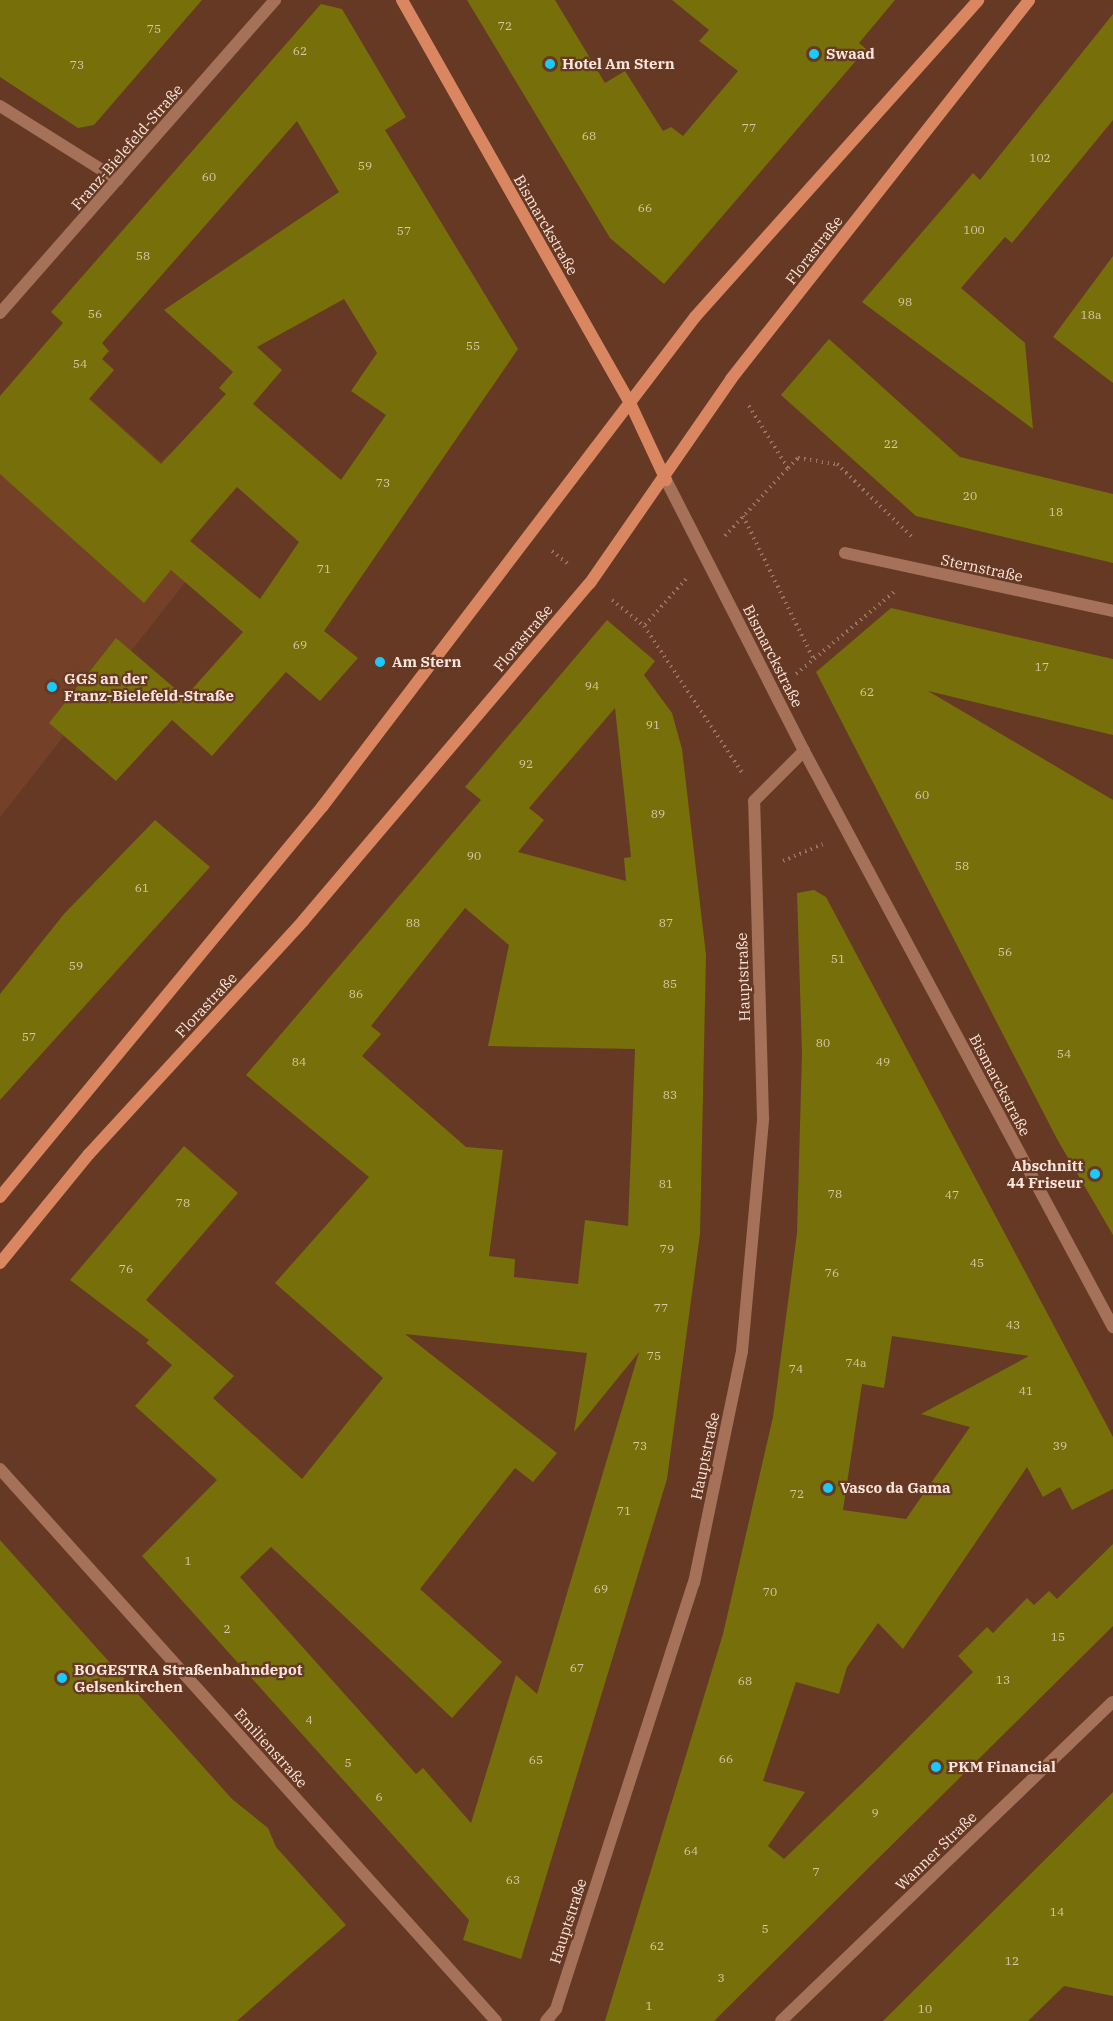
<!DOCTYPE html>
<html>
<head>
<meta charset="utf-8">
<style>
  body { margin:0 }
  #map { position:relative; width:1113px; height:2021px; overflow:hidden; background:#663924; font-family:"IBM Plex Serif",serif }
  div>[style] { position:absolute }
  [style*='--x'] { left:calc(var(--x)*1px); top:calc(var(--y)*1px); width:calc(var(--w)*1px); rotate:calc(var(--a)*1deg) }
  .built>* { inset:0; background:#754028 }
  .building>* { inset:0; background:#776f0a }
  .path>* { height:4px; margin-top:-2px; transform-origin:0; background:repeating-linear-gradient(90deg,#9a7564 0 1.5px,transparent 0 6px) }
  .minor>* { height:12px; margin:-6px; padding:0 6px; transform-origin:6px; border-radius:6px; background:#a67159 }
  .tertiary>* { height:12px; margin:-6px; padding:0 6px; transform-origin:6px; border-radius:6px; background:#a67159 }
  .secondary>* { height:12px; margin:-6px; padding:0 6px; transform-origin:6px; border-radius:6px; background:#da8761 }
  .dots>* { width:16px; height:16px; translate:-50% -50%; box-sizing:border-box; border:3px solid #663924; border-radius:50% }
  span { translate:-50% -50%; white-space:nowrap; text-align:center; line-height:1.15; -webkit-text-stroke:4.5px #663924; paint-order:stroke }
  .number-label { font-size:12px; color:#dac7a6 }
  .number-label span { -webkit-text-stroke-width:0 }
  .poi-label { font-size:15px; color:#fbe4da; font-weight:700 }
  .left { translate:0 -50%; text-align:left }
  .right { translate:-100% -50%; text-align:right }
  .street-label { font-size:15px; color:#fbe4da }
</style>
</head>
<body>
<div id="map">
  <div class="built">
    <div style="clip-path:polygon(39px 353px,161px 462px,169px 454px,195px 477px,160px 516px,206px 556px,0 817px,0 398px)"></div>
  </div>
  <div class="building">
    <div style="clip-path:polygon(0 0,202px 0,94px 125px,78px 128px,0 77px)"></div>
    <div style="clip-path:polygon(467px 0,555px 0,605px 83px,625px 71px,663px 131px,671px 127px,683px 136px,738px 71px,699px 41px,709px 30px,672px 0,895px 0,859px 43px,866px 49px,664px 284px,610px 238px)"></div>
    <div style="clip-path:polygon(evenodd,321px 4px,342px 9px,406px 117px,385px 130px,518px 349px,324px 631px,358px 658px,320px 701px,286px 672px,212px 756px,172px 720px,116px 781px,49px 723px,116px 638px,185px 697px,243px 632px,171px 570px,144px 603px,0 474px,0 396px,63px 323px,51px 312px,321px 4px,297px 121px,339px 192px,164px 310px,233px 372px,219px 388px,226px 394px,161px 464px,89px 399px,114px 370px,102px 359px,109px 351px,102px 343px,297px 121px,321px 4px,344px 299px,377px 353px,351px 391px,386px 415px,341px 480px,253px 404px,282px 370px,257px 347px,344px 299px,321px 4px,237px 487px,299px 542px,260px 599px,190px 541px,237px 487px)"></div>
    <div style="clip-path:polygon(1113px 14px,1113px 120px,1012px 243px,1005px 237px,961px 288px,1025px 343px,1033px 429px,862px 302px,973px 173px,980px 180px)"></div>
    <div style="clip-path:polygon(1113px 256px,1113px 383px,1053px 337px)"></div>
    <div style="clip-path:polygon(829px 339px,960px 457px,1113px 494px,1113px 563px,916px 516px,781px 395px)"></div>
    <div style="clip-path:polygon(891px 608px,1113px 659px,1113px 735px,928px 691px,1113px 800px,1113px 1235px,1057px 1139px,816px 672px)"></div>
    <div style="clip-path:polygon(evenodd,607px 620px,655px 661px,644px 675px,672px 713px,682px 749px,706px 955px,700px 1234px,667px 1479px,521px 1959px,463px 1940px,469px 1920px,142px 1556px,217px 1480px,135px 1406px,172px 1365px,146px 1343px,149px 1340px,70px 1280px,184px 1146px,238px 1193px,146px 1300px,234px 1376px,213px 1398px,302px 1479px,383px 1378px,275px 1283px,369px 1177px,246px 1075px,481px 800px,465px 787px,607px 620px,615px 708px,631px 857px,624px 858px,626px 881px,518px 852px,544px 820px,529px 808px,615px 708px,607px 620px,465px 908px,509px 945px,488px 1046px,635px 1049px,628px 1226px,585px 1220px,578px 1284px,514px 1277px,515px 1259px,489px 1256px,503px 1150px,466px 1147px,362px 1056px,381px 1034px,371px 1026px,465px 908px,607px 620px,405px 1334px,587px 1353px,574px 1432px,639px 1352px,537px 1694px,516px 1675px,471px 1823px,423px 1768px,416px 1774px,240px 1577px,271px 1547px,452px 1718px,502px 1662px,420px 1589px,515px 1468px,533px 1482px,557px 1453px,405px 1334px)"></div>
    <div style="clip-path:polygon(155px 820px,210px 867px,0 1100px,0 994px,64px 914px)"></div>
    <div style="clip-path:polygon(evenodd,814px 890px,826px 897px,1113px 1437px,1113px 1489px,1072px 1510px,1060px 1487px,1043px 1497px,1027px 1467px,903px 1649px,878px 1623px,847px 1667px,839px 1694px,796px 1682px,763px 1781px,805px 1792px,768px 1846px,784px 1859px,880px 1766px,973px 1672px,958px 1656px,987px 1627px,993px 1633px,1027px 1598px,1034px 1605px,1049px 1591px,1057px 1599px,1113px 1544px,1113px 1626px,714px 2021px,605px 2021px,723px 1634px,773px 1417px,797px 1233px,802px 1053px,797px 893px,814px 890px,892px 1336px,1029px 1356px,921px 1414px,970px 1427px,906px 1519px,843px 1510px,862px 1384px,884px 1388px,892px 1336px)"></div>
    <div style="clip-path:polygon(0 1540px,232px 1799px,268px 1828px,276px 1847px,346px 1925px,237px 2021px,0 2021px)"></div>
    <div style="clip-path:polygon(1113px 1792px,1113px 1996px,1064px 1986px,1028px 2021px,883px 2021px)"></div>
  </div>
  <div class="path">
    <div style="--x:788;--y:468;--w:14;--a:-45"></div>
    <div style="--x:798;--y:458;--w:39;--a:9"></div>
    <div style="--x:837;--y:464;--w:107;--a:44.2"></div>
    <div style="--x:743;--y:516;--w:161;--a:63.8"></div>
    <div style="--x:725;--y:536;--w:93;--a:-47.2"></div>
    <div style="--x:788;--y:468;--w:77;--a:-122.2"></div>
    <div style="--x:552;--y:551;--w:22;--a:39"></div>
    <div style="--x:686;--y:579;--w:63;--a:131.8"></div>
    <div style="--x:644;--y:626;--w:178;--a:56.2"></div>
    <div style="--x:612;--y:600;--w:41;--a:39.1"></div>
    <div style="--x:796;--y:674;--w:128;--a:-39.9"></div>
    <div style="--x:783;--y:861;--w:43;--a:-23"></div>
  </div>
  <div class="minor">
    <div style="--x:0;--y:106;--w:139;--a:32.1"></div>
    <div style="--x:0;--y:313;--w:417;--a:-48.7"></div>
    <div style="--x:845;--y:553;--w:274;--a:12.2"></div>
    <div style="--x:0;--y:1469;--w:742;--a:48.06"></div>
    <div style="--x:546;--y:2021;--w:16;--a:-50"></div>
    <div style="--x:556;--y:2009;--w:448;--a:-72.1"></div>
    <div style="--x:694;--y:1583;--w:237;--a:-78.3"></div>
    <div style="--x:742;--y:1351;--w:234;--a:-84.8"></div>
    <div style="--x:763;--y:1118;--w:317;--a:-91.6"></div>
    <div style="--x:754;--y:801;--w:71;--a:-45"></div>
    <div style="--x:781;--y:2021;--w:460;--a:-43.9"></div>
  </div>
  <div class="tertiary">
    <div style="--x:666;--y:480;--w:304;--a:63"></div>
    <div style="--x:804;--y:751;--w:654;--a:61.79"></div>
  </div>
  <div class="secondary">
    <div style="--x:402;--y:0;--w:465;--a:60.5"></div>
    <div style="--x:631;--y:405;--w:83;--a:65"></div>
    <div style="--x:0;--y:1197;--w:506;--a:-50.46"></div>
    <div style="--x:322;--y:807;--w:616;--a:-52.72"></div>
    <div style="--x:695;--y:317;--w:425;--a:-48.2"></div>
    <div style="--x:0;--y:1263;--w:141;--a:-50.8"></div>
    <div style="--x:89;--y:1154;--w:316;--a:-47.4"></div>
    <div style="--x:303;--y:921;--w:443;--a:-49.7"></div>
    <div style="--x:590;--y:583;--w:248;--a:-55.3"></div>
    <div style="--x:731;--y:379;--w:482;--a:-51.8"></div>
  </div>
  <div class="dots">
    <div style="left:814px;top:54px;background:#1acafc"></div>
    <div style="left:550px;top:64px;background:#1acafc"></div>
    <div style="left:380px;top:662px;background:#1acafc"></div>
    <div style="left:52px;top:687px;background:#1acafc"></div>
    <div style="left:1095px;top:1174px;background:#1acafc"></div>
    <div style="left:828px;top:1488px;background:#1acafc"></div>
    <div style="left:62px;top:1678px;background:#1acafc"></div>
    <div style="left:936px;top:1767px;background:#1acafc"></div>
  </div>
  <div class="number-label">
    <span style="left:505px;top:26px">72</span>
    <span style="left:154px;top:29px">75</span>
    <span style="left:300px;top:51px">62</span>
    <span style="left:77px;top:65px">73</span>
    <span style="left:749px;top:128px">77</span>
    <span style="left:589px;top:136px">68</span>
    <span style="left:1040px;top:158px">102</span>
    <span style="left:365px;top:166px">59</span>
    <span style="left:209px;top:177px">60</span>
    <span style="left:645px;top:208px">66</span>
    <span style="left:974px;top:230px">100</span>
    <span style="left:404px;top:231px">57</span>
    <span style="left:143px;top:256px">58</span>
    <span style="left:905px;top:302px">98</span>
    <span style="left:95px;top:314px">56</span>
    <span style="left:1091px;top:315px">18a</span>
    <span style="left:473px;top:346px">55</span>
    <span style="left:80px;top:364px">54</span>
    <span style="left:891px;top:444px">22</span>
    <span style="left:383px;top:483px">73</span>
    <span style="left:970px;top:496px">20</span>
    <span style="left:1056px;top:512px">18</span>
    <span style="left:324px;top:569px">71</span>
    <span style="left:300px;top:645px">69</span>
    <span style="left:1042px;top:667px">17</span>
    <span style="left:592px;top:686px">94</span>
    <span style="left:867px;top:692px">62</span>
    <span style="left:653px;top:725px">91</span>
    <span style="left:526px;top:764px">92</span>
    <span style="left:922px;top:795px">60</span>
    <span style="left:658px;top:814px">89</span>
    <span style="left:474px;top:856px">90</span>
    <span style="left:962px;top:866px">58</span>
    <span style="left:142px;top:888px">61</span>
    <span style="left:413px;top:923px">88</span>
    <span style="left:666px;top:923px">87</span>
    <span style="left:1005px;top:952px">56</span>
    <span style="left:838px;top:959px">51</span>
    <span style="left:76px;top:966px">59</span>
    <span style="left:670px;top:984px">85</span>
    <span style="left:356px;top:994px">86</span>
    <span style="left:29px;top:1037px">57</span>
    <span style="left:823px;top:1043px">80</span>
    <span style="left:1064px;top:1054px">54</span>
    <span style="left:299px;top:1062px">84</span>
    <span style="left:883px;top:1062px">49</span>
    <span style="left:670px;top:1095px">83</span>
    <span style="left:666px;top:1184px">81</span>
    <span style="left:835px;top:1194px">78</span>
    <span style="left:952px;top:1195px">47</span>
    <span style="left:183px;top:1203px">78</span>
    <span style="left:667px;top:1249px">79</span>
    <span style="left:977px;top:1263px">45</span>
    <span style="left:126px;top:1269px">76</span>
    <span style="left:832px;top:1273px">76</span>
    <span style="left:661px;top:1308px">77</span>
    <span style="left:1013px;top:1325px">43</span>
    <span style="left:654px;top:1356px">75</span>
    <span style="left:856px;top:1363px">74a</span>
    <span style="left:796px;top:1369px">74</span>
    <span style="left:1026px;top:1391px">41</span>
    <span style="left:640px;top:1446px">73</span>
    <span style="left:1060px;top:1446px">39</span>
    <span style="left:797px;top:1494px">72</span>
    <span style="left:624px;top:1511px">71</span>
    <span style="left:188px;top:1561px">1</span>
    <span style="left:601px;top:1589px">69</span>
    <span style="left:770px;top:1592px">70</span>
    <span style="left:227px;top:1629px">2</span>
    <span style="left:1058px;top:1637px">15</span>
    <span style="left:577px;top:1668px">67</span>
    <span style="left:1003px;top:1680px">13</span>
    <span style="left:745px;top:1681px">68</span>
    <span style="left:309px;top:1720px">4</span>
    <span style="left:726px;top:1759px">66</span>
    <span style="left:536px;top:1760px">65</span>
    <span style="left:348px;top:1763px">5</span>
    <span style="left:379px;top:1797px">6</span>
    <span style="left:875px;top:1813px">9</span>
    <span style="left:691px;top:1851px">64</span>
    <span style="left:816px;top:1872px">7</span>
    <span style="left:513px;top:1880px">63</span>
    <span style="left:1057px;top:1912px">14</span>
    <span style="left:765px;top:1929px">5</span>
    <span style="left:657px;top:1946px">62</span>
    <span style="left:1012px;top:1961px">12</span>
    <span style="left:721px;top:1978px">3</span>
    <span style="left:649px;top:2006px">1</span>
    <span style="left:925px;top:2009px">10</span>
  </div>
  <div class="poi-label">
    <span class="left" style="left:826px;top:54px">Swaad</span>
    <span class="left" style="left:562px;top:64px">Hotel Am Stern</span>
    <span class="left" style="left:392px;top:662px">Am Stern</span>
    <span class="left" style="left:64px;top:687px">GGS an der<br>Franz-Bielefeld-Straße</span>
    <span class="right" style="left:1083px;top:1174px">Abschnitt<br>44 Friseur</span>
    <span class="left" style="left:840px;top:1488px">Vasco da Gama</span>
    <span class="left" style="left:74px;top:1678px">BOGESTRA Straßenbahndepot<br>Gelsenkirchen</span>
    <span class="left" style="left:948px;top:1767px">PKM Financial</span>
  </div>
  <div class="street-label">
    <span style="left:127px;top:147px;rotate:-49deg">Franz-Bielefeld-Straße</span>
    <span style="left:546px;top:225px;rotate:60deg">Bismarckstraße</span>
    <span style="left:814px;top:250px;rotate:-52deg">Florastraße</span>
    <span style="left:982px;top:568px;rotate:12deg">Sternstraße</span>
    <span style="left:523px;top:638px;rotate:-50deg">Florastraße</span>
    <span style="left:773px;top:656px;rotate:63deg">Bismarckstraße</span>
    <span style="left:743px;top:977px;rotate:-92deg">Hauptstraße</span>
    <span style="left:206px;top:1005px;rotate:-47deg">Florastraße</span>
    <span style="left:1000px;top:1085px;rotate:62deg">Bismarckstraße</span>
    <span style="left:705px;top:1456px;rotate:-78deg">Hauptstraße</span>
    <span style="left:271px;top:1748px;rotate:48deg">Emilienstraße</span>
    <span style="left:936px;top:1851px;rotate:-44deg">Wanner Straße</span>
    <span style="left:568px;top:1921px;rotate:-72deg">Hauptstraße</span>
  </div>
</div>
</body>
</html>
